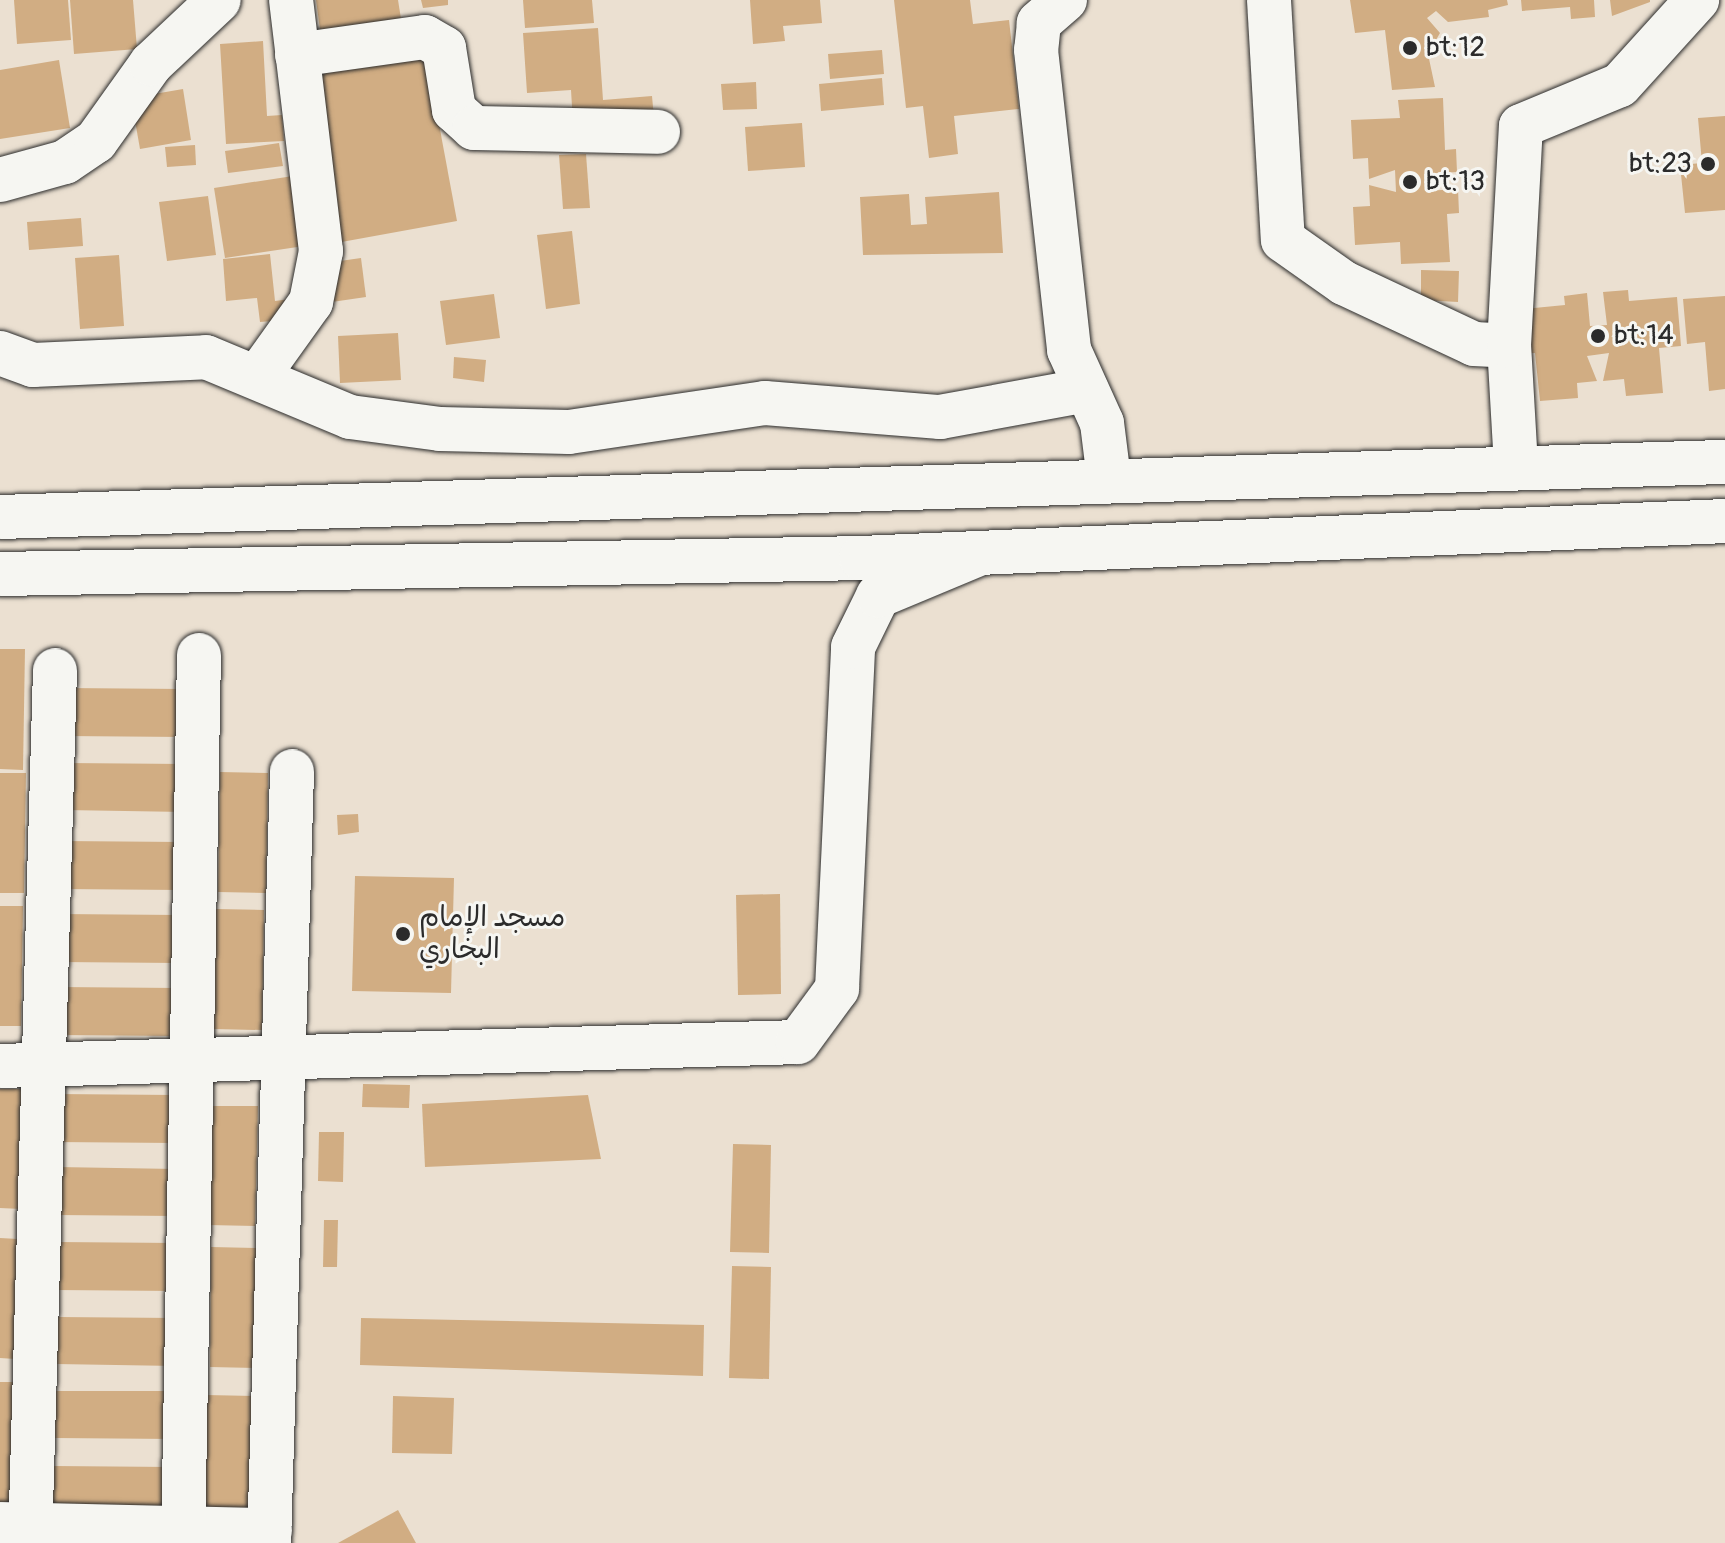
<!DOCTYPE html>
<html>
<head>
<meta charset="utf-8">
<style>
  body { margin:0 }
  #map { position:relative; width:1725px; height:1543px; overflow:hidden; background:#ebe0d1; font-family:Pangolin,"Playpen Sans Arabic",sans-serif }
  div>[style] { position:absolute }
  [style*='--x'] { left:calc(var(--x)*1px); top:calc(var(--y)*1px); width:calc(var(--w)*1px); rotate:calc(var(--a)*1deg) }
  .building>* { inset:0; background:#d1ad83 }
  .roads { filter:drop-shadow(0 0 2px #2b2b2b) drop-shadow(0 0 2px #2b2b2b) }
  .minor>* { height:44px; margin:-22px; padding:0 22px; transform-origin:22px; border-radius:22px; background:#f6f6f2 }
  .highway>* { height:44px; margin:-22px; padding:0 22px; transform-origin:22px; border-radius:22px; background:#f6f6f2 }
  .dots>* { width:22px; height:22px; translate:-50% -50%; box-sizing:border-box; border:4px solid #f6f6f2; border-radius:50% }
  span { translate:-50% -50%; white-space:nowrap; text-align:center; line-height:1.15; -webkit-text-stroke:6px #f6f6f2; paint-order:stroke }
  .poi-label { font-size:28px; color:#2b2b2b }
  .left { translate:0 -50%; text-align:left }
  .right { translate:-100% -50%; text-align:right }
</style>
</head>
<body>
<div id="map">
  <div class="building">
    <div style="clip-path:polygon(14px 0,68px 0,71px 40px,17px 44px)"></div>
    <div style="clip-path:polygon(70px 0,133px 0,137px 49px,74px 54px)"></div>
    <div style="clip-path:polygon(316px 0,398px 0,402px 25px,321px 37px)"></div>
    <div style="clip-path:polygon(421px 0,448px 0,448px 5px,423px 8px)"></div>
    <div style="clip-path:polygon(523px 0,592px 0,594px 23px,525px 28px)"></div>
    <div style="clip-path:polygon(750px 0,820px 0,822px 23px,783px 26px,785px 41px,753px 44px)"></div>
    <div style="clip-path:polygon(894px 0,970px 0,973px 24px,1009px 20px,1019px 109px,954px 116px,958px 154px,929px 158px,923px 106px,906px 108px)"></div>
    <div style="clip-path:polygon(1350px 0,1507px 0,1508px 5px,1488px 10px,1489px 17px,1448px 22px,1436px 11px,1427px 18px,1440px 33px,1428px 54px,1435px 87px,1392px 90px,1385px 30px,1355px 33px)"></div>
    <div style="clip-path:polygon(1521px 0,1594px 0,1595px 17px,1571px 19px,1570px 7px,1522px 11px)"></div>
    <div style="clip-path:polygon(1610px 0,1650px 0,1650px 2px,1612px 16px)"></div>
    <div style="clip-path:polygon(598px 28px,603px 100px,652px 96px,654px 118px,573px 123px,571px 90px,527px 93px,523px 33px)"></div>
    <div style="clip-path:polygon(263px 41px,267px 116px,282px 115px,284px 141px,226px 144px,220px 44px)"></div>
    <div style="clip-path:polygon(882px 50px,884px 74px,830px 79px,828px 54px)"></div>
    <div style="clip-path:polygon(426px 54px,457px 221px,336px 243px,305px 77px)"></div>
    <div style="clip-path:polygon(59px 60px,70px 128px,0 139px,0 70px)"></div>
    <div style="clip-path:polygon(882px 78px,884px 105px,821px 111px,819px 84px)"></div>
    <div style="clip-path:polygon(756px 82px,757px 109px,723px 110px,721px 84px)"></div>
    <div style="clip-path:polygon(183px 89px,191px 140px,140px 149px,131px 98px)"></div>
    <div style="clip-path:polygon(1443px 98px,1445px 150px,1456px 149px,1457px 172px,1424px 174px,1425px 191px,1458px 189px,1459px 213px,1447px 214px,1450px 262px,1401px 264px,1400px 242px,1355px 245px,1353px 207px,1370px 206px,1369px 185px,1396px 192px,1395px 170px,1369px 179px,1368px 158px,1353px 159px,1351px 120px,1400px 118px,1398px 100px)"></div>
    <div style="clip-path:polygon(1725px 116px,1725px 210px,1685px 213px,1680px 165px,1702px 163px,1698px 118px)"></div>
    <div style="clip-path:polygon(802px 123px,805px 167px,748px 171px,745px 127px)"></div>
    <div style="clip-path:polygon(279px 143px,283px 166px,228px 173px,225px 151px)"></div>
    <div style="clip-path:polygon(195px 145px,196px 165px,167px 167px,165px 147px)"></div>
    <div style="clip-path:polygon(586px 154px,590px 208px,563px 209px,559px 155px)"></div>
    <div style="clip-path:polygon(293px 176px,304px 246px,225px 258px,214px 188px)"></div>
    <div style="clip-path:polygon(999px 192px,1003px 253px,863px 255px,860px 197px,909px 194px,911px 225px,927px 224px,925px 197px)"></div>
    <div style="clip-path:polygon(208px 196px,216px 255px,167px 261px,159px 202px)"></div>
    <div style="clip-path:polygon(81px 218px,83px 246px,29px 250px,27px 222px)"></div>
    <div style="clip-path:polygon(572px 231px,580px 304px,546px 309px,537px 235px)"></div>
    <div style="clip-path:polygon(270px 254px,275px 301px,298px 298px,299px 319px,260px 322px,257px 298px,226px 301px,223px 259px)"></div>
    <div style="clip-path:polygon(119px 255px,124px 326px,80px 329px,75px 258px)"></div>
    <div style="clip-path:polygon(361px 258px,366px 297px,325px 303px,319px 264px)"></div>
    <div style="clip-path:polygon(1421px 270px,1459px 271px,1458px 302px,1421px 300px)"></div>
    <div style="clip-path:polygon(1628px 290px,1629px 301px,1677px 297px,1681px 346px,1659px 348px,1663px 393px,1626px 396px,1624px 379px,1603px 381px,1609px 353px,1587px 356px,1597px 381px,1577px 383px,1578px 398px,1540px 401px,1535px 353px,1517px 354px,1513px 310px,1565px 305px,1564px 296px,1587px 293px,1590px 326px,1607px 325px,1603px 292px)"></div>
    <div style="clip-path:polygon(494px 294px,500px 338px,446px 345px,440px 301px)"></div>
    <div style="clip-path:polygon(1725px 296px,1725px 389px,1709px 391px,1705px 342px,1687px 344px,1683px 299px)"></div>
    <div style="clip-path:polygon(398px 333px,401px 380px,340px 383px,338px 336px)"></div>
    <div style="clip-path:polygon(454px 357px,486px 360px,484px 382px,453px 378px)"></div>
    <div style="clip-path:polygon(0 649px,25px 649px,23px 770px,0 769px)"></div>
    <div style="clip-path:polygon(65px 688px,184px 689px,184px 737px,65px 736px)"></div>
    <div style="clip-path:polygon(66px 763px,185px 764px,185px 812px,65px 810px)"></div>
    <div style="clip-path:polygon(220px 772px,268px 773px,266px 893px,218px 892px)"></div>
    <div style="clip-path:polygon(0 773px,26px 773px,24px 893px,0 893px)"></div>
    <div style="clip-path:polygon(358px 814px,359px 832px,338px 835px,337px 815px)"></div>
    <div style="clip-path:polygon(61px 841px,181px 842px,180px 890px,61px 889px)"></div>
    <div style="clip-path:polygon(355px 876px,454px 878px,451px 993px,352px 991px)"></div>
    <div style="clip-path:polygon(780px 894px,781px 994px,738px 995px,736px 895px)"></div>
    <div style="clip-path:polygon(0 906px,23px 906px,21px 1026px,0 1026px)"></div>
    <div style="clip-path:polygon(216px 909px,264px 910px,262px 1030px,214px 1029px)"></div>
    <div style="clip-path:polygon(59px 914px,179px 915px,178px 963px,59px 962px)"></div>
    <div style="clip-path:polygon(58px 987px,178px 988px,177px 1036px,58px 1035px)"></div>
    <div style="clip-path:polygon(363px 1084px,410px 1085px,409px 1108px,362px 1107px)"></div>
    <div style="clip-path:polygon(0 1089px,23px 1089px,21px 1209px,0 1208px)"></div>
    <div style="clip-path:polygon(56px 1094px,175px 1095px,175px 1143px,55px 1142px)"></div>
    <div style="clip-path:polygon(588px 1095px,601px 1159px,425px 1167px,422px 1104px)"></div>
    <div style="clip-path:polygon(210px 1106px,258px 1106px,255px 1226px,208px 1225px)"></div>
    <div style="clip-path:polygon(319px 1132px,344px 1132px,343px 1182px,318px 1181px)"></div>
    <div style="clip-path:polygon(733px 1144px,771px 1145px,769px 1253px,730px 1252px)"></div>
    <div style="clip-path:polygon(57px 1167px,176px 1169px,176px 1216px,56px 1215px)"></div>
    <div style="clip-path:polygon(324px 1220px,338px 1220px,337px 1267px,323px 1267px)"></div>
    <div style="clip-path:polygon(0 1238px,18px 1239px,15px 1359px,0 1358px)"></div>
    <div style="clip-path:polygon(57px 1242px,176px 1243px,176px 1291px,56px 1290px)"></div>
    <div style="clip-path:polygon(211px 1247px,259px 1248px,257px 1368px,210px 1367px)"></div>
    <div style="clip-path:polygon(732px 1266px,771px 1267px,769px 1379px,729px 1378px)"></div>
    <div style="clip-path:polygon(57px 1317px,176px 1318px,176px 1366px,56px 1364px)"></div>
    <div style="clip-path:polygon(361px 1318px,704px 1325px,703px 1376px,360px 1365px)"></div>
    <div style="clip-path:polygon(0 1382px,14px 1382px,12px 1502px,0 1502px)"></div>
    <div style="clip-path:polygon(55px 1391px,175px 1391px,174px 1439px,55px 1438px)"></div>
    <div style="clip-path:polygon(206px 1395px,254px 1396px,252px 1515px,204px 1515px)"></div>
    <div style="clip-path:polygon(393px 1396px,454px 1398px,452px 1454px,392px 1453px)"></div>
    <div style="clip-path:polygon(53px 1466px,172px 1467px,172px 1515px,52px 1514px)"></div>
    <div style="clip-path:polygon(398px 1510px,416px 1543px,338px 1543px)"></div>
  </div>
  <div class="roads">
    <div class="minor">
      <div style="--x:1065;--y:0;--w:35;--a:139"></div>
      <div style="--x:1039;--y:23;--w:27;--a:96"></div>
      <div style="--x:1036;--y:50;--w:302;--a:83.7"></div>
      <div style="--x:1069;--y:350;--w:80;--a:65.7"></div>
      <div style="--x:1102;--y:423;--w:56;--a:82.9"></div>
      <div style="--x:1269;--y:0;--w:240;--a:86.7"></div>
      <div style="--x:1283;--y:240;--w:75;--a:35.2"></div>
      <div style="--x:1344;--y:283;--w:144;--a:25.1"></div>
      <div style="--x:1474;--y:344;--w:35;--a:3"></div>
      <div style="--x:297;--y:55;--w:129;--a:-8"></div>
      <div style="--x:425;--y:37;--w:22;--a:30"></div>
      <div style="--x:444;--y:48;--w:63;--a:80.8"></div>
      <div style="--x:454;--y:110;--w:27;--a:42"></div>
      <div style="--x:474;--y:128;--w:184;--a:1.2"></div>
      <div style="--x:0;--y:180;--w:67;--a:-15.5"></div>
      <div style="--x:65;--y:162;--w:37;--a:-34"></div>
      <div style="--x:96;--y:141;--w:95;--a:-54.5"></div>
      <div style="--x:151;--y:64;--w:93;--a:-43.3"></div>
      <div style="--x:0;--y:353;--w:35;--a:20"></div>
      <div style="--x:33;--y:365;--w:173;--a:-2.6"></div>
      <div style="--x:206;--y:357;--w:156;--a:22.6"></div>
      <div style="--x:350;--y:417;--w:91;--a:7.6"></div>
      <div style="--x:440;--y:429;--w:129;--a:1.3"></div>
      <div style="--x:569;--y:432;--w:198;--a:-8.4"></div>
      <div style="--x:765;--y:403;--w:176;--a:4.6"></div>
      <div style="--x:940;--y:417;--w:149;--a:-10.4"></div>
      <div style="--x:258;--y:376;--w:91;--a:-54.4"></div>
      <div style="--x:311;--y:302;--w:52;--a:-78.9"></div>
      <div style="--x:321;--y:251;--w:253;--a:-96.8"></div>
      <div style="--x:1516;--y:466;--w:120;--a:-93.3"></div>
      <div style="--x:1509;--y:346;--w:220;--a:-86.9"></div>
      <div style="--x:1521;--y:126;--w:107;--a:-22.5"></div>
      <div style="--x:1620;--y:85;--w:115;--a:-47.8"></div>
      <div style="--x:0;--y:1066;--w:798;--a:-1.72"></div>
      <div style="--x:798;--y:1042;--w:66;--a:-53.7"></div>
      <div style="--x:837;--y:989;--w:342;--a:-87.3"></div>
      <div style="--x:853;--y:647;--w:57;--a:-63.9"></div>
      <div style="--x:878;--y:596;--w:106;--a:-22.7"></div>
      <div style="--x:0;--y:1524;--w:270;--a:1.3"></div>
      <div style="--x:30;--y:1543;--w:873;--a:-88.36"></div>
      <div style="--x:183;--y:1543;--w:888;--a:-88.97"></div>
      <div style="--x:269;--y:1543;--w:772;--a:-88.29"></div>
    </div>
    <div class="highway">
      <div style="--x:0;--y:517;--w:1726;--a:-1.83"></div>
      <div style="--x:0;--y:574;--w:861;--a:-1.06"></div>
      <div style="--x:861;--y:558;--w:865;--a:-2.45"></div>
    </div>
  </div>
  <div class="dots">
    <div style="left:1410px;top:48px;background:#2b2b2b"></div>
    <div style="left:1708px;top:164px;background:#2b2b2b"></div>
    <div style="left:1410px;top:182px;background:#2b2b2b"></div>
    <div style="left:1598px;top:336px;background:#2b2b2b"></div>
    <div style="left:403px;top:934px;background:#2b2b2b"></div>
  </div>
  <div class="poi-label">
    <span class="left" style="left:1426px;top:48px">bt:12</span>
    <span class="right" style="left:1692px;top:164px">bt:23</span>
    <span class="left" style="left:1426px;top:182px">bt:13</span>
    <span class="left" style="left:1614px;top:336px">bt:14</span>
    <span class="left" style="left:419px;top:934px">مسجد الإمام<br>البخاري</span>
  </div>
</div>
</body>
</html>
